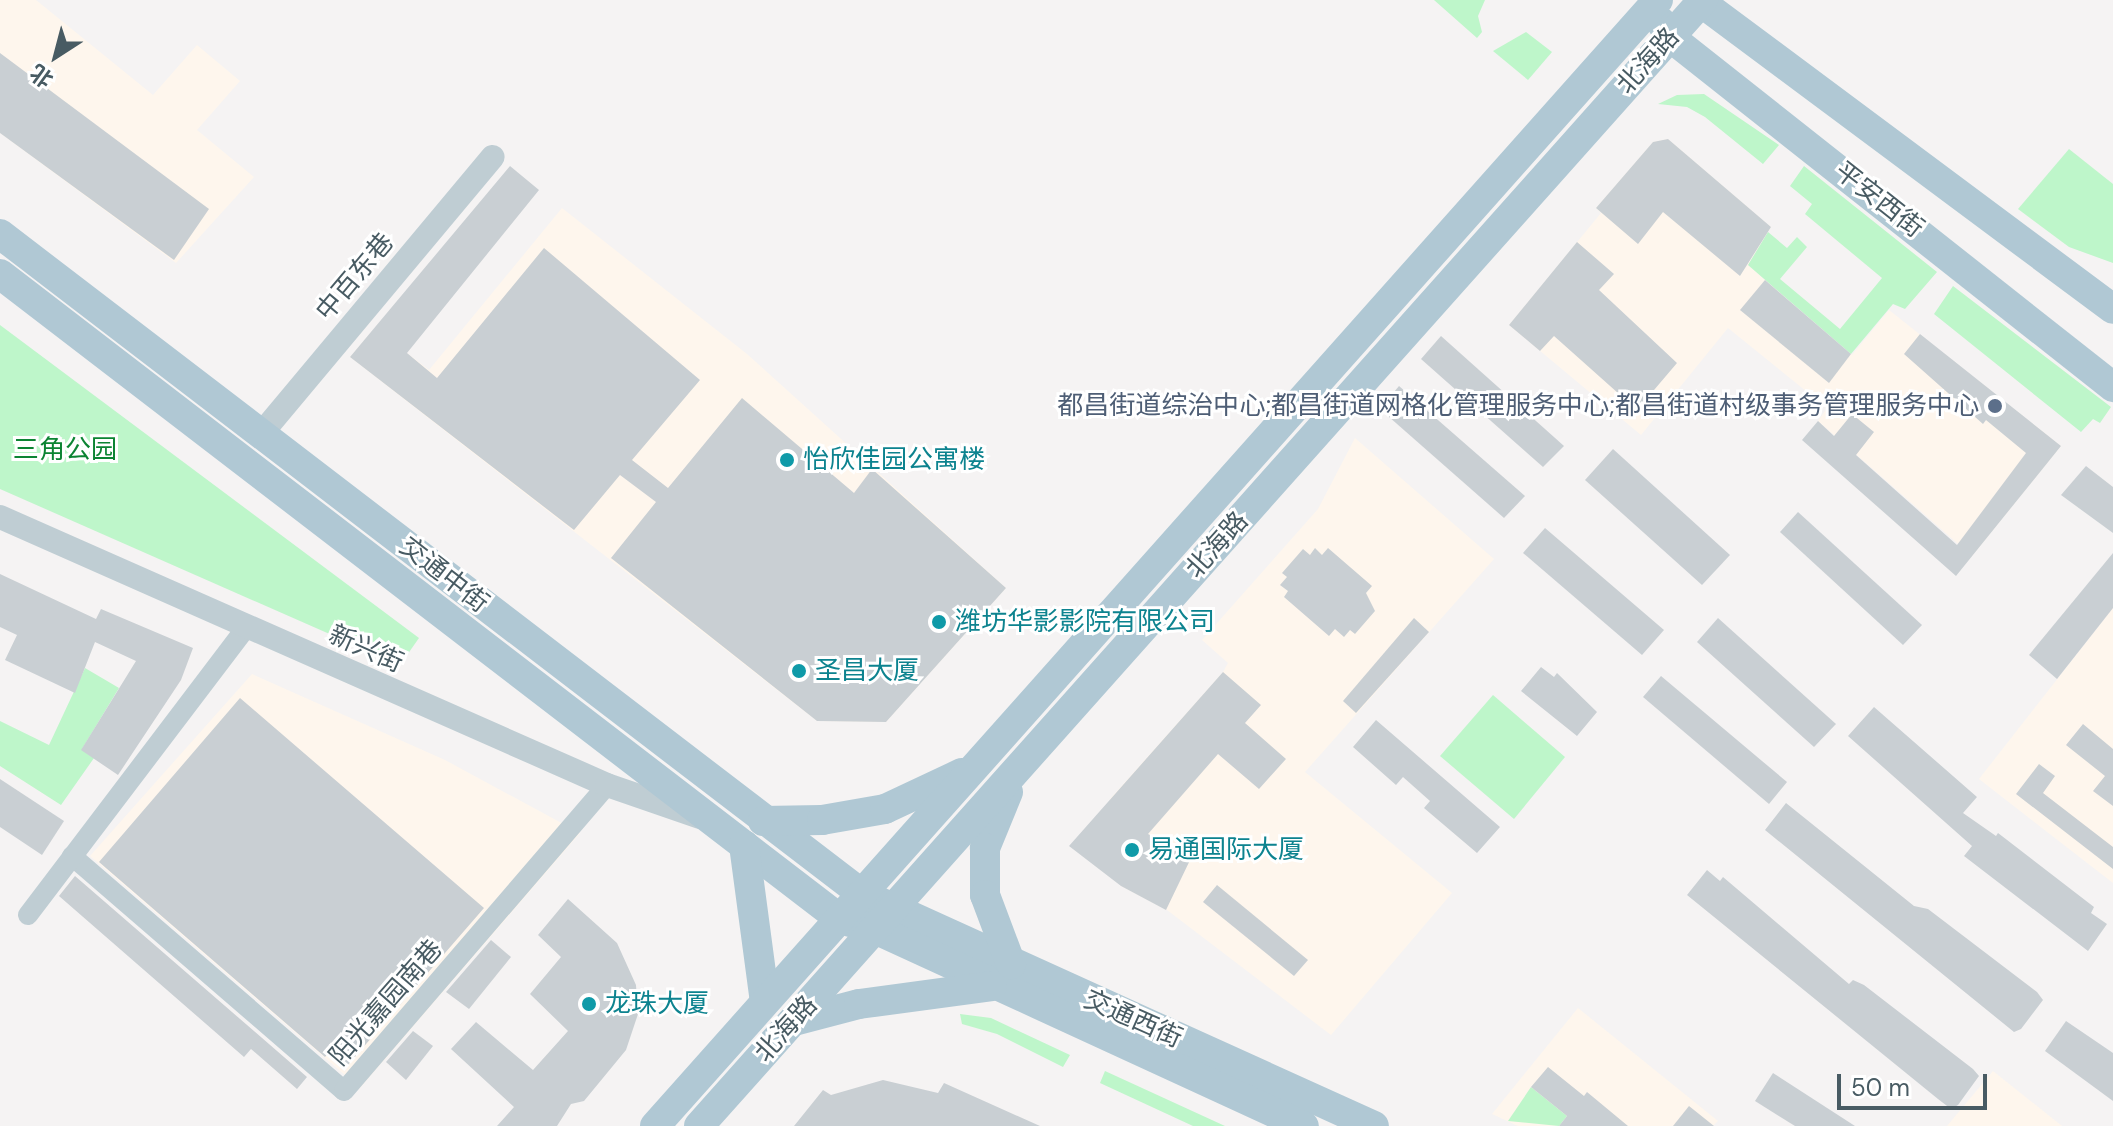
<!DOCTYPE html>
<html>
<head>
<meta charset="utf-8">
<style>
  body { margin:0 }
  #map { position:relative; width:2113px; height:1126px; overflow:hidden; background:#f5f3f3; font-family:"DM Sans","Noto Sans SC",sans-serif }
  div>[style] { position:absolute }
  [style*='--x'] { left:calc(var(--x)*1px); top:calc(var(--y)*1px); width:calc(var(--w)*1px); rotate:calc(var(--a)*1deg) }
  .commercial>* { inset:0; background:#fef6ed }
  .green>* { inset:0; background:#bef6ca }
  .building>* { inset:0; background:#c9cfd3 }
  .minor>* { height:20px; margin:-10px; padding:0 10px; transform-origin:10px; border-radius:10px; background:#bfcdd3 }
  .tertiary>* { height:24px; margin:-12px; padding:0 12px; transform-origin:12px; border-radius:12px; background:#bfcdd3 }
  .primary>* { height:30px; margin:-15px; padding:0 15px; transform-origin:15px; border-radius:15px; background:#b0c8d4 }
  .dots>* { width:22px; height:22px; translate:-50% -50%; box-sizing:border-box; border:4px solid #fff; border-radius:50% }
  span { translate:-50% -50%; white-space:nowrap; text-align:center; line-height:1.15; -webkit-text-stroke:6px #fff; paint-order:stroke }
  .street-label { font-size:26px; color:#485b63 }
  .service-label { font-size:26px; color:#4e5e75 }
  .right { translate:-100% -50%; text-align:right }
  .park-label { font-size:26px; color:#0c8433 }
  .culture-label { font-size:26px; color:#0d838f }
  .left { translate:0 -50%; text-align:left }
  .north { position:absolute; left:16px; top:16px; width:80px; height:80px; -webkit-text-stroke:6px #fff; paint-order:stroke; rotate:216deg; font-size:22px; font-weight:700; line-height:32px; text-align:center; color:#485b63 }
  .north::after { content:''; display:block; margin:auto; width:28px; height:36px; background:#485b63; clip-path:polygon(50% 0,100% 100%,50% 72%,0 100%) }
  .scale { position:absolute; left:1837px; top:1074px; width:150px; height:36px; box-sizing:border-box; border:4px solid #485b63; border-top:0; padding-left:10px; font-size:24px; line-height:28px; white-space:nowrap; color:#485b63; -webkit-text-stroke:6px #fff; paint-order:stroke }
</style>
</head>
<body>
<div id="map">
  <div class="commercial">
    <div style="clip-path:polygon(0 0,36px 0,153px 95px,197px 45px,240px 81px,197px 130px,254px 177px,176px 263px,0 133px)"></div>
    <div style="clip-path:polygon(1668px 139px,1771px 227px,1748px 265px,1852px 355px,1889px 310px,2061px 446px,1972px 556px,1818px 421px,1827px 408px,1728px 328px,1641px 435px,1509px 325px,1601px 213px,1596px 208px,1653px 142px)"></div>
    <div style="clip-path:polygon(562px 208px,747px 354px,1006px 588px,886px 722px,817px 721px,350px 357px,375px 328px,429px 370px)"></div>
    <div style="clip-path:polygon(1355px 438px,1494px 559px,1305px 772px,1452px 893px,1331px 1035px,1167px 910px,1121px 886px,1110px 799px,1223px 672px,1228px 663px,1202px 640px,1318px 509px)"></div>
    <div style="clip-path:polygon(2113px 608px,2113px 883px,1979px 779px)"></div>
    <div style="clip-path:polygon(252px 674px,445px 760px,580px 833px,360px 1088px,90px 856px)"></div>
    <div style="clip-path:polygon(1578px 1008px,1718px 1121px,1713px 1126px,1518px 1126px,1492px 1114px)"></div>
    <div style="clip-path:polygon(1993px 1071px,2062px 1126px,1947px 1126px)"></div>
  </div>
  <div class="green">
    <div style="clip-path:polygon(1434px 0,1485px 0,1478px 16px,1482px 32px,1477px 38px)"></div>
    <div style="clip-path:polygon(1526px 32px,1552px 52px,1528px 80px,1493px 51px)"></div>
    <div style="clip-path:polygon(1704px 94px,1779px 145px,1763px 164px,1705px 117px,1687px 107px,1658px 104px,1677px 95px)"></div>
    <div style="clip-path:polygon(2069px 149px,2113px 184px,2113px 263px,2069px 247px,2018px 209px)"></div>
    <div style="clip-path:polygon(1804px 166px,1937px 272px,1905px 309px,1893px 304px,1851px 354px,1748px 265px,1768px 232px,1787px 248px,1797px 237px,1807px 247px,1780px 279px,1840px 329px,1882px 278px,1805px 214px,1812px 204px,1790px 186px)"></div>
    <div style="clip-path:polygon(1953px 286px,2111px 407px,2100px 423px,2093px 419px,2081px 432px,1934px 314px)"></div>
    <div style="clip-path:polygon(0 325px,419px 638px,400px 665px,0 489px)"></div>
    <div style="clip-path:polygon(85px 668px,119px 688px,82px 749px,94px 758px,61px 805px,0 766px,0 721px,49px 745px)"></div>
    <div style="clip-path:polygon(1493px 695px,1565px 757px,1514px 819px,1440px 756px)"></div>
    <div style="clip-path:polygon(960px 1014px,991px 1018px,1070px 1055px,1063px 1067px,997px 1034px,962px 1024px)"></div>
    <div style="clip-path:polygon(1105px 1071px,1225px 1126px,1193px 1126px,1100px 1083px)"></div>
    <div style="clip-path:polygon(1531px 1087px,1567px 1116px,1559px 1126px,1508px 1121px)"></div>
  </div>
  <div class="building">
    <div style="clip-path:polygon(0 53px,209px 209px,174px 260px,0 133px)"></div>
    <div style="clip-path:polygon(1668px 139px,1771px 227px,1740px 276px,1663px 212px,1638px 244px,1596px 208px,1653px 142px)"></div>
    <div style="clip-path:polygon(510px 166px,539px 190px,407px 353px,437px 378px,544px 248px,700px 380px,632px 460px,668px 488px,742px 398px,854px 493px,872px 469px,1006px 588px,886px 722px,817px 721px,611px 558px,656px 502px,620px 475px,574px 530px,350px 357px)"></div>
    <div style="clip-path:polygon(1577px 242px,1614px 274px,1599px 290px,1677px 363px,1637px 410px,1554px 336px,1540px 351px,1509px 325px)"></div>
    <div style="clip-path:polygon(1765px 280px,1851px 354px,1829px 383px,1740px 310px)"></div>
    <div style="clip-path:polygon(1920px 334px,2061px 446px,1956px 576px,1802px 440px,1818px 421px,1834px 436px,1852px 414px,1874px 432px,1856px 455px,1957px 545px,2026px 453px,1986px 420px,1983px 424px,1904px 354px)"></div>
    <div style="clip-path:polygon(1441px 336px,1564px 446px,1543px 467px,1421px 359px)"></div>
    <div style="clip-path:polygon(1399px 386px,1525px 496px,1504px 518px,1380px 409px)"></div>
    <div style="clip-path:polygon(1613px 449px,1730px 555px,1702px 585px,1585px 480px)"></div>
    <div style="clip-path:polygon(2086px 466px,2113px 487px,2113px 533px,2061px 495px)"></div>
    <div style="clip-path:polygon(1798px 512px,1922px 625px,1903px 645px,1780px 532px)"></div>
    <div style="clip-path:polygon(1545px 528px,1664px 630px,1642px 655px,1523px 553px)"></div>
    <div style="clip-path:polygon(1315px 548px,1322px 555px,1328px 548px,1372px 586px,1366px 593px,1375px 611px,1355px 634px,1350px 630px,1344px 637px,1335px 629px,1329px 636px,1284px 597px,1288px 591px,1280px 585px,1287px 577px,1282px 573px,1303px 549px,1310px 555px)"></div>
    <div style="clip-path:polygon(2113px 553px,2113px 608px,2057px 679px,2029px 655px)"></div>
    <div style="clip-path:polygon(0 574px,96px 619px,101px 609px,193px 648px,181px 680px,118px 775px,81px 750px,136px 661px,95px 642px,75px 693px,5px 660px,17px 635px,0 627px)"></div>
    <div style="clip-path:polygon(1414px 618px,1429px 632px,1356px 713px,1343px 701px)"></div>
    <div style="clip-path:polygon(1718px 618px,1836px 724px,1814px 747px,1697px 642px)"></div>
    <div style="clip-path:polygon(1541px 667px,1554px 677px,1557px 673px,1597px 712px,1577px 736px,1521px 691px)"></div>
    <div style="clip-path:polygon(1223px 672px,1261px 705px,1245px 723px,1286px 759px,1259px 789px,1218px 754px,1148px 834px,1192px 856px,1166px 910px,1121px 886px,1069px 846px)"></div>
    <div style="clip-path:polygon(1661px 676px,1787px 782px,1769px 804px,1643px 697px)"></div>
    <div style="clip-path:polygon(240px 698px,484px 908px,347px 1066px,330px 1051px,325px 1057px,99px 862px)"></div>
    <div style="clip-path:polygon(1874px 707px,1977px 797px,1963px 813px,1996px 836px,1998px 833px,2094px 907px,2091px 913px,2107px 924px,2088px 951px,1964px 856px,1972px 846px,1848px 736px)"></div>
    <div style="clip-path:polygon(1376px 720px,1500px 827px,1477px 853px,1424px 808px,1430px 801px,1403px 777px,1396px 785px,1353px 747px)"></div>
    <div style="clip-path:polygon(2083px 724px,2113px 749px,2113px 806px,2093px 791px,2105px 776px,2066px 745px)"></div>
    <div style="clip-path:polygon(2039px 764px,2055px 776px,2043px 793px,2113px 847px,2113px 869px,2016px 794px)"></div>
    <div style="clip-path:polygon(0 779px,64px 821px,42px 855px,0 827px)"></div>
    <div style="clip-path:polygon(1786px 803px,1914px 906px,1928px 909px,2037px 992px,2043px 1000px,2021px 1029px,2014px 1032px,1765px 830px)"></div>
    <div style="clip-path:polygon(1707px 870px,1720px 881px,1723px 877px,1849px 984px,1853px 980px,1864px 985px,1973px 1069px,1979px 1076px,1958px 1105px,1951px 1109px,1938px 1099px,1687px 895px)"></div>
    <div style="clip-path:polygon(75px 876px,307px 1077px,297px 1089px,251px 1049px,244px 1057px,59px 896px)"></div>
    <div style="clip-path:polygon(1217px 885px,1308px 960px,1294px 976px,1203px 902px)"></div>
    <div style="clip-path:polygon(568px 899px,617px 943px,636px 985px,638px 1014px,626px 1050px,584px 1101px,571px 1104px,557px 1126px,497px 1126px,514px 1107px,451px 1049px,476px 1022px,533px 1070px,568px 1031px,530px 994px,561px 957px,538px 935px)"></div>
    <div style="clip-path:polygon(491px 940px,511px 957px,469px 1009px,446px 992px)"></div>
    <div style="clip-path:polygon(2066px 1021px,2113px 1053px,2113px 1101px,2045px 1051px)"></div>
    <div style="clip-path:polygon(413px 1031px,433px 1046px,406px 1080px,386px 1062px)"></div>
    <div style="clip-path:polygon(1548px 1067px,1584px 1096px,1587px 1092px,1628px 1126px,1559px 1126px,1567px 1116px,1531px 1087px)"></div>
    <div style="clip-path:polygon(1773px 1073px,1855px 1126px,1795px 1126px,1755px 1101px)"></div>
    <div style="clip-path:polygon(883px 1080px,938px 1093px,944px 1083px,1040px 1126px,794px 1126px,823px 1090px,831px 1095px)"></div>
    <div style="clip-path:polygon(1689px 1106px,1714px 1126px,1673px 1126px)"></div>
  </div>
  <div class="minor">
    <div style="--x:72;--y:856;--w:359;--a:40.8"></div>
    <div style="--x:344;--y:1091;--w:403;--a:-49.3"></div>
    <div style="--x:28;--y:915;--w:362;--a:-52.8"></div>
  </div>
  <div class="tertiary">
    <div style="--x:261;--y:434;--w:361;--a:-50.1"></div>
    <div style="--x:0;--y:517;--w:664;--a:23.82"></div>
    <div style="--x:607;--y:785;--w:98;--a:19"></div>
  </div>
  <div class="primary">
    <div style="--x:1698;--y:0;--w:517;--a:36.67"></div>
    <div style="--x:1661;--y:22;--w:17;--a:59"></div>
    <div style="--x:1670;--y:37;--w:565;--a:38.31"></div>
    <div style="--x:0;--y:234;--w:1086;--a:37.44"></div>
    <div style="--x:862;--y:894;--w:562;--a:24.38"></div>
    <div style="--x:0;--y:274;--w:1059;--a:37.52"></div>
    <div style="--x:840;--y:919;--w:36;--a:16"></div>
    <div style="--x:875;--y:929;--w:472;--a:24.7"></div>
    <div style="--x:1008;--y:792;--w:61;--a:112.3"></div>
    <div style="--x:985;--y:848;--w:47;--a:90"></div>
    <div style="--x:985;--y:895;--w:74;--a:69.4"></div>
    <div style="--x:763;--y:821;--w:59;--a:-1"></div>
    <div style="--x:822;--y:820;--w:64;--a:-9.9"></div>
    <div style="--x:885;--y:809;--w:85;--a:-25.1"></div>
    <div style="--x:744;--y:845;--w:158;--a:82.4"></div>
    <div style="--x:794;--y:1021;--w:67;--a:-14.7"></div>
    <div style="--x:859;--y:1004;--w:134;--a:-7.7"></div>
    <div style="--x:655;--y:1126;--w:1508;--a:-48.31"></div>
    <div style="--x:699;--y:1126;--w:1509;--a:-48.28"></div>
  </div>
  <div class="dots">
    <div style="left:1995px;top:406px;background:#5c6f8a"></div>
    <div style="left:787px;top:460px;background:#0f9aa8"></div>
    <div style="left:939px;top:622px;background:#0f9aa8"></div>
    <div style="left:799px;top:671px;background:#0f9aa8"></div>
    <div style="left:1132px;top:850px;background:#0f9aa8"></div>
    <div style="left:589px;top:1004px;background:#0f9aa8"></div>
  </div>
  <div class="street-label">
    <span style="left:1648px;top:61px;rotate:-48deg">北海路</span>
    <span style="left:1879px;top:200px;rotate:38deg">平安西街</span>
    <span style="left:355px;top:277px;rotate:-50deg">中百东巷</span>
    <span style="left:1217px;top:545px;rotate:-48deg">北海路</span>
    <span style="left:444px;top:575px;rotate:38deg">交通中街</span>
    <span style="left:366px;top:649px;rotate:24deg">新兴街</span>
    <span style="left:386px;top:1003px;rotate:-49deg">阳光嘉园南巷</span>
    <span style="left:1133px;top:1019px;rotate:24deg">交通西街</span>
    <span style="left:786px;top:1029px;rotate:-48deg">北海路</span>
  </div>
  <div class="service-label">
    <span class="right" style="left:1979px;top:406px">都昌街道综治中心;都昌街道网格化管理服务中心;都昌街道村级事务管理服务中心</span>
  </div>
  <div class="park-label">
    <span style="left:65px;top:450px">三角公园</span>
  </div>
  <div class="culture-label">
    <span class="left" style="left:803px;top:460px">怡欣佳园公寓楼</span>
    <span class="left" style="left:955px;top:622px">潍坊华影影院有限公司</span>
    <span class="left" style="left:815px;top:671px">圣昌大厦</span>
    <span class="left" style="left:1148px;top:850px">易通国际大厦</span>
    <span class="left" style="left:605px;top:1004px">龙珠大厦</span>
  </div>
  <div class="north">北</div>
  <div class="scale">50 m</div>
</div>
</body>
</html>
